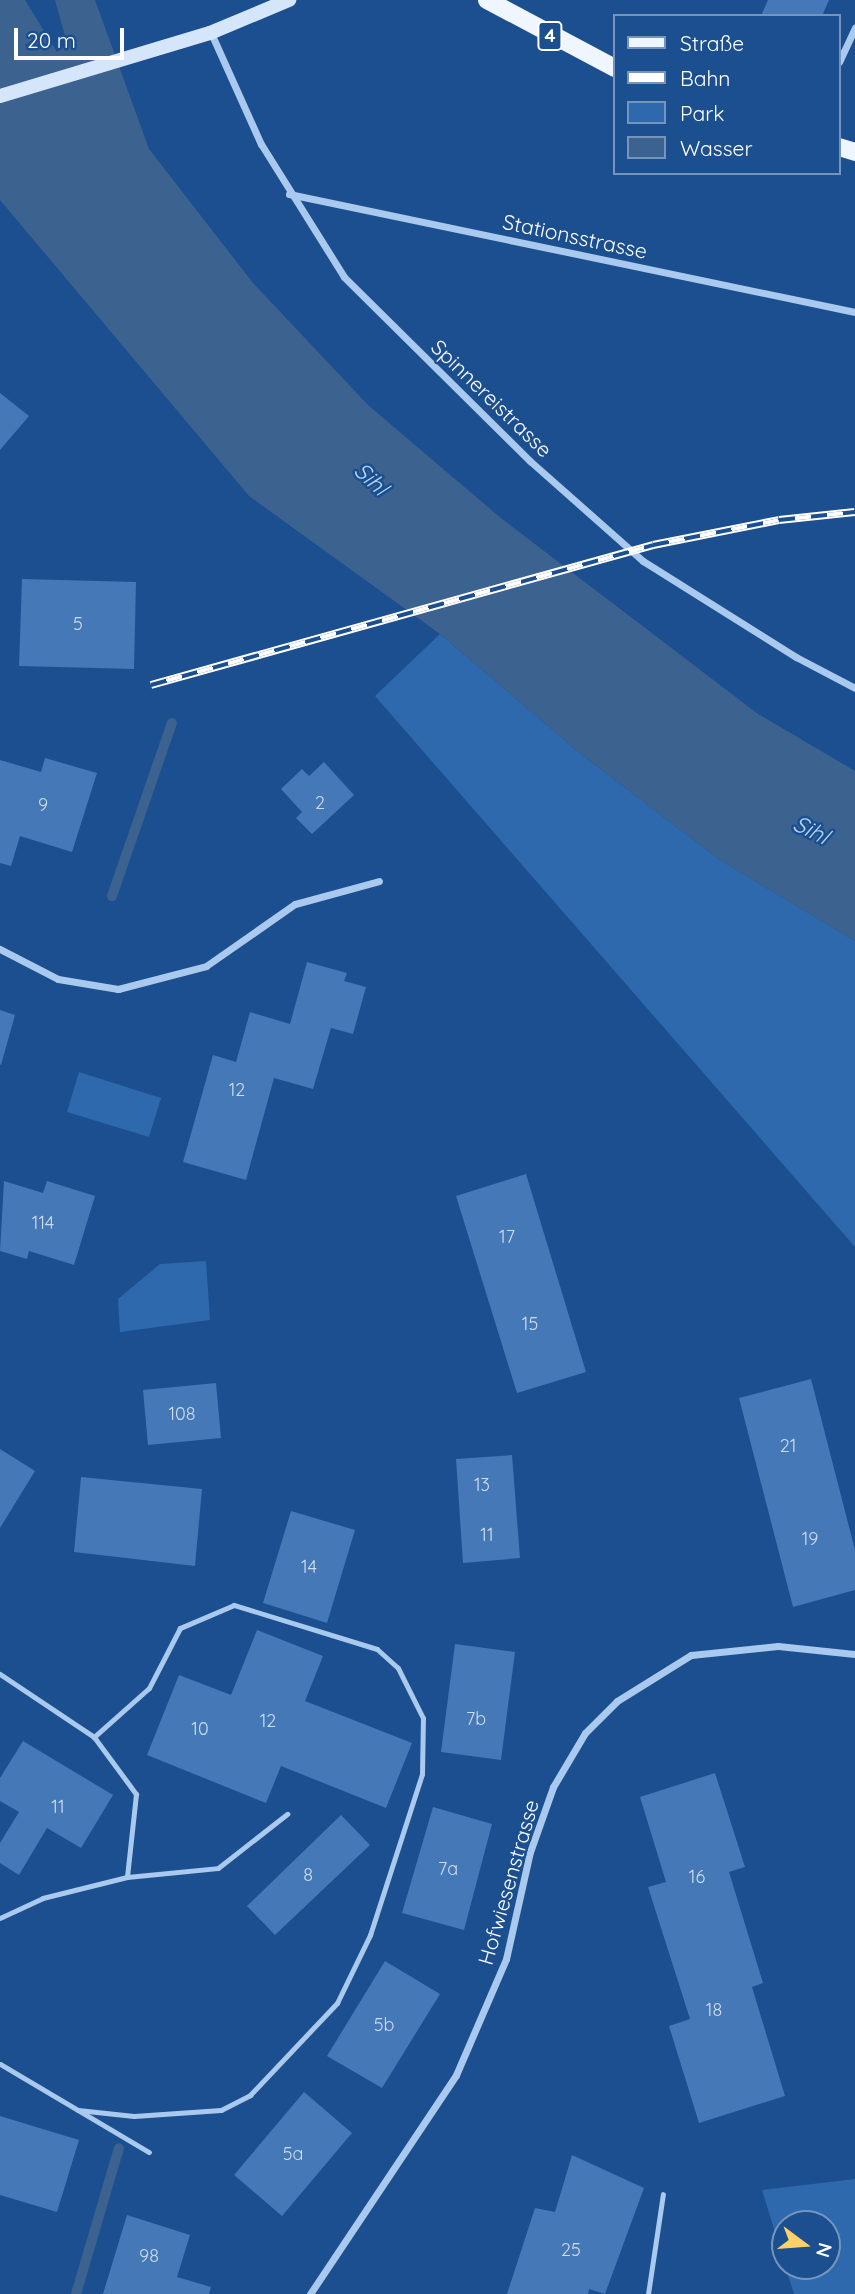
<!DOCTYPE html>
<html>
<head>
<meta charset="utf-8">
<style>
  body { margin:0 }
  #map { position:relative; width:855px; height:2294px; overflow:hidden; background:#1b4f8f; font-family:Quicksand,sans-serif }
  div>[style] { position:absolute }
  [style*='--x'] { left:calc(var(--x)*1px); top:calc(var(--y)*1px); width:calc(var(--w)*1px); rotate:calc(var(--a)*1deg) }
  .green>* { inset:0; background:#2e69ad }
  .water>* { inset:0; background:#3c6290 }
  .stream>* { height:10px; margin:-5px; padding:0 5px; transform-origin:5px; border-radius:5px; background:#3c6290 }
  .building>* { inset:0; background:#4478b7 }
  .lane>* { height:5px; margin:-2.5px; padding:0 2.5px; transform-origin:2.5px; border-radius:2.5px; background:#a9c9ee }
  .street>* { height:7px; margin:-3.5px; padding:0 3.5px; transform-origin:3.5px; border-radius:3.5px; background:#a9c9ee }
  .secondary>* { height:14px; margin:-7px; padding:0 7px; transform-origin:7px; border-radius:7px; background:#d6e6fa }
  .primary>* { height:18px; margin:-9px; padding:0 9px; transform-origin:9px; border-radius:9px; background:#f0f6ff }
  .rail>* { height:8px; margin-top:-4px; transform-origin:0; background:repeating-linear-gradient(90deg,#1b4f8f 0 16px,#fff 0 32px); box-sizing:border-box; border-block:2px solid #fff }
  span { translate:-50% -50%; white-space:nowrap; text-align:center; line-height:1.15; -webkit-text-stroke:5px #1b4f8f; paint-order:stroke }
  .number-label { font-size:18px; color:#d0dded }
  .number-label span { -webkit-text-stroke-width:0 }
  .shield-label span { padding:2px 5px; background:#1b4f8f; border:2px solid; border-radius:5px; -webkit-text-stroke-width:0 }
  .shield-label { font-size:19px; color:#fff; font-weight:700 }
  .street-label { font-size:21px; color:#fff }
  .water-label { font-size:23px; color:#b5d3f5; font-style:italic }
  .legend { position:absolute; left:613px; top:14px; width:228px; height:161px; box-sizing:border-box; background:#1b4f8f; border:2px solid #7695bc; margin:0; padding:9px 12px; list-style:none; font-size:21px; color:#fff }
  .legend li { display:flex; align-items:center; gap:14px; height:35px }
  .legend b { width:35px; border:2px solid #7695bc }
  .north { position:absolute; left:771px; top:2210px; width:70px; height:70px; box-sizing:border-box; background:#1b4f8f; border:2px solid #7695bc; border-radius:50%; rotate:106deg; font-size:19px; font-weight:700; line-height:28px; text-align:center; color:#fff }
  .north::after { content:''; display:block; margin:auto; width:24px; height:32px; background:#ffd166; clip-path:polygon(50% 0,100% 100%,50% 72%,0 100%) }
  .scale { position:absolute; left:14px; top:28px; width:110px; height:32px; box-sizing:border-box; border:4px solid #fff; border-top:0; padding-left:9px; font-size:21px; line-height:24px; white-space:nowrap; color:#fff; -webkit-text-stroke:5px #1b4f8f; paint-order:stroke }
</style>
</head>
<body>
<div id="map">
  <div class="green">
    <div style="clip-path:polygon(440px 634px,581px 754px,720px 860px,855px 941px,855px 1247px,375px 696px)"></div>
    <div style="clip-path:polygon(79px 1072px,161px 1098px,149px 1137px,67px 1112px)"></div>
    <div style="clip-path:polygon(206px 1261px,210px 1320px,120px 1332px,118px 1299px,160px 1264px)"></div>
    <div style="clip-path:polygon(855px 2179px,855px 2294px,794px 2294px,785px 2266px,827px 2266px,827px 2224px,785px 2224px,785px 2265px,762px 2190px)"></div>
  </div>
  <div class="water">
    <div style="clip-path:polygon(0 0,25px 0,57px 52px,67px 43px,55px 0,95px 0,149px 149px,253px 283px,368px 405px,502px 519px,758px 714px,855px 771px,855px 941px,720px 860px,581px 754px,440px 634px,249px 496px,0 200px)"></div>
  </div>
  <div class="stream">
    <div style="--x:112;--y:896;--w:183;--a:-70.9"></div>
    <div style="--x:76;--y:2294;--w:152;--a:-73.6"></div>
  </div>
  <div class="building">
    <div style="clip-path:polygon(768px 0,829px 0,822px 16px,761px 16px)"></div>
    <div style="clip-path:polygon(0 393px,29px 416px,0 450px)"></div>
    <div style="clip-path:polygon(22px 579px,136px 582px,134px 669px,19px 666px)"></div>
    <div style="clip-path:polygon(45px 758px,97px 773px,72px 852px,20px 836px,11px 866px,0 863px,0 760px,41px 772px)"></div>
    <div style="clip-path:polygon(324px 762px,354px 795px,312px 834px,296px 818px,302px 812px,281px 789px,302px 769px,309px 776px)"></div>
    <div style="clip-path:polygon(307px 962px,347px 973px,344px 981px,366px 987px,353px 1034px,331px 1028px,313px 1089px,274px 1078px,246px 1180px,183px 1162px,213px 1055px,236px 1062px,250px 1012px,290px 1024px)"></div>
    <div style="clip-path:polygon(0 1010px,15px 1015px,1px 1065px,0 1064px)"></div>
    <div style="clip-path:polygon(526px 1174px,586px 1372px,517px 1393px,456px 1196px)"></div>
    <div style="clip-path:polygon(4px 1181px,43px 1193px,47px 1181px,95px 1196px,74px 1265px,29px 1251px,27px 1259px,0 1251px)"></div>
    <div style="clip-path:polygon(811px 1379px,855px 1550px,855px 1590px,793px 1607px,739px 1398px)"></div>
    <div style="clip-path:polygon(216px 1383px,221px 1438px,148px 1445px,143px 1390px)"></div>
    <div style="clip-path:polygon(0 1449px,35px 1471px,0 1528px)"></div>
    <div style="clip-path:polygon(512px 1455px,520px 1558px,463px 1563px,456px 1459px)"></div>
    <div style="clip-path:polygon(81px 1477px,202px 1489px,195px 1566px,74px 1552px)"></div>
    <div style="clip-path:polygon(291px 1511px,355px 1530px,327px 1623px,263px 1603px)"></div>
    <div style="clip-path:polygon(257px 1630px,323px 1656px,305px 1701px,412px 1743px,386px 1808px,281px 1766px,266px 1803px,147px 1755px,179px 1675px,231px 1695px)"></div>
    <div style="clip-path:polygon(455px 1644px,515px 1652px,501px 1760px,441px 1752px)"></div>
    <div style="clip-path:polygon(23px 1741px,113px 1795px,81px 1848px,47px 1828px,19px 1875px,0 1863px,0 1843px,19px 1812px,0 1801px,0 1778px)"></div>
    <div style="clip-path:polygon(715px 1773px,745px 1867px,729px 1872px,763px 1983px,752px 1987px,785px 2096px,699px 2123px,669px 2026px,690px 2019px,648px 1887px,666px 1882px,640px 1797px)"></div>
    <div style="clip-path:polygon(433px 1807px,492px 1824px,464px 1930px,402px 1913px)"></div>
    <div style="clip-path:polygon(341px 1815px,370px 1845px,275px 1935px,247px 1906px)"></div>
    <div style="clip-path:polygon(385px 1961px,440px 1994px,382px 2088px,327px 2056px)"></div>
    <div style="clip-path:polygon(304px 2092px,352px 2133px,282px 2216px,234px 2175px)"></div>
    <div style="clip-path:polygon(0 2116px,79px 2140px,57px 2212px,0 2195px)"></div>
    <div style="clip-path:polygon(572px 2155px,644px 2188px,605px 2294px,589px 2289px,588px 2294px,507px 2294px,535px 2208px,555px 2212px)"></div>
    <div style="clip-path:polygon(127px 2215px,190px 2235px,177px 2277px,211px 2287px,209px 2294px,103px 2294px)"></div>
  </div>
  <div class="lane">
    <div style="--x:0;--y:1674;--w:113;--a:33.8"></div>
    <div style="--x:94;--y:1737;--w:71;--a:53.6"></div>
    <div style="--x:136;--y:1794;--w:83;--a:96.2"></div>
    <div style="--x:127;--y:1877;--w:87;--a:166"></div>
    <div style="--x:43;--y:1898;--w:47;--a:155.1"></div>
    <div style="--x:127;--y:1877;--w:91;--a:-5.6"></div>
    <div style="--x:218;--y:1868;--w:88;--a:-38"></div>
    <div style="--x:0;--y:2064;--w:173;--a:30.6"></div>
    <div style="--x:78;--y:2110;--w:56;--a:6.1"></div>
    <div style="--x:134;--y:2116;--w:87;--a:-3.9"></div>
    <div style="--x:221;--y:2110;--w:33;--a:-27"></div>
    <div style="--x:250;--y:2095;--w:127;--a:-46.6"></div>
    <div style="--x:337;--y:2003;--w:76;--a:-64.1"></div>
    <div style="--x:370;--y:1935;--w:169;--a:-72.1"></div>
    <div style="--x:422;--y:1774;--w:56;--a:-89"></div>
    <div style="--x:423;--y:1718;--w:56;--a:-116.6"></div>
    <div style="--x:398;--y:1668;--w:28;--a:-138"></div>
    <div style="--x:377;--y:1649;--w:150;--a:-162.9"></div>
    <div style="--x:234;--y:1605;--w:59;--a:156.9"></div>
    <div style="--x:180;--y:1628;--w:68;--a:117.3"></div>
    <div style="--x:149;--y:1688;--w:74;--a:138.3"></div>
    <div style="--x:648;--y:2294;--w:101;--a:-81.5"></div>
  </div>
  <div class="street">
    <div style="--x:211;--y:33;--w:122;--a:65.8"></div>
    <div style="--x:261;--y:144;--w:157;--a:58"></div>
    <div style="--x:344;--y:277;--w:262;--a:44.7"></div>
    <div style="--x:530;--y:461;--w:151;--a:41.5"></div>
    <div style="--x:643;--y:561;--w:181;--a:32.1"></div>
    <div style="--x:796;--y:657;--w:67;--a:27.7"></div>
    <div style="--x:839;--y:62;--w:38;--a:-65"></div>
    <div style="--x:289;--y:194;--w:578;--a:11.78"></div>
    <div style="--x:0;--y:949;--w:65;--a:27.3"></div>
    <div style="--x:58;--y:979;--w:61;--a:9.5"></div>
    <div style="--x:118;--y:989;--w:91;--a:-14.6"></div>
    <div style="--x:206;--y:966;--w:108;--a:-34.9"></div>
    <div style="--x:295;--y:904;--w:87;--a:-15.3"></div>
    <div style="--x:310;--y:2294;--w:263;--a:-56.3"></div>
    <div style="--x:456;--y:2075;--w:126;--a:-66.7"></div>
    <div style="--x:506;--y:1959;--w:110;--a:-77.4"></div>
    <div style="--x:530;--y:1852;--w:69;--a:-70.5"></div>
    <div style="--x:553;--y:1787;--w:63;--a:-59.3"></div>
    <div style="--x:585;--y:1733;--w:45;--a:-45"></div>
    <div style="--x:617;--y:1701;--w:87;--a:-31.9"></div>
    <div style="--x:691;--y:1655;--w:87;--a:-5.9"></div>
    <div style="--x:778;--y:1646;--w:77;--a:5.9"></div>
  </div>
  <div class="secondary">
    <div style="--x:0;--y:96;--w:219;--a:-16.7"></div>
    <div style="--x:210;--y:33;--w:86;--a:-22.7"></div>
  </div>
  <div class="primary">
    <div style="--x:487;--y:0;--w:145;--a:28"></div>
    <div style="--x:839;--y:147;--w:17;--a:17"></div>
  </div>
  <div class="rail">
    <div style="--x:151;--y:685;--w:521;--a:-15.58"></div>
    <div style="--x:653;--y:545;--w:128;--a:-11.2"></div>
    <div style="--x:779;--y:520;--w:76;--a:-6"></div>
  </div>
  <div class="number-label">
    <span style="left:78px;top:624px">5</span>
    <span style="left:320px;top:803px">2</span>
    <span style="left:43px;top:805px">9</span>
    <span style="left:237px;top:1090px">12</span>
    <span style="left:43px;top:1223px">114</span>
    <span style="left:507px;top:1237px">17</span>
    <span style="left:530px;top:1324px">15</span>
    <span style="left:182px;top:1414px">108</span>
    <span style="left:788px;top:1446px">21</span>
    <span style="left:482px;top:1485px">13</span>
    <span style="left:487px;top:1535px">11</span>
    <span style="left:810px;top:1539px">19</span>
    <span style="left:309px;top:1567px">14</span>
    <span style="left:476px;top:1719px">7b</span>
    <span style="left:268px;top:1721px">12</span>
    <span style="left:200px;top:1729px">10</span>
    <span style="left:58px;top:1807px">11</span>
    <span style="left:448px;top:1869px">7a</span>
    <span style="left:308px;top:1875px">8</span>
    <span style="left:697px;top:1877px">16</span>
    <span style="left:714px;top:2010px">18</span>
    <span style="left:384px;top:2025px">5b</span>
    <span style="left:293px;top:2154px">5a</span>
    <span style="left:571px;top:2250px">25</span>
    <span style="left:149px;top:2256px">98</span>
  </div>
  <div class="shield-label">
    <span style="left:550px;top:36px">4</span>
  </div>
  <div class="street-label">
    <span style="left:575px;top:236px;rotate:12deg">Stationsstrasse</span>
    <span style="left:492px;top:398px;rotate:44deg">Spinnereistrasse</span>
    <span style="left:508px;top:1882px;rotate:-74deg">Hofwiesenstrasse</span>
  </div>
  <div class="water-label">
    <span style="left:371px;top:479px;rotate:43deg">Sihl</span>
    <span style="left:811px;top:830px;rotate:27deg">Sihl</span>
  </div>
  <ul class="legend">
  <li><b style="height:9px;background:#f0f6ff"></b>Straße</li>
  <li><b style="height:9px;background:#fff"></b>Bahn</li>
  <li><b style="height:19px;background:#2e69ad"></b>Park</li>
  <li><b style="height:19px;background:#3c6290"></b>Wasser</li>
  </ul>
  <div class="north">N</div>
  <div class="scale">20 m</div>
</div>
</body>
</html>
